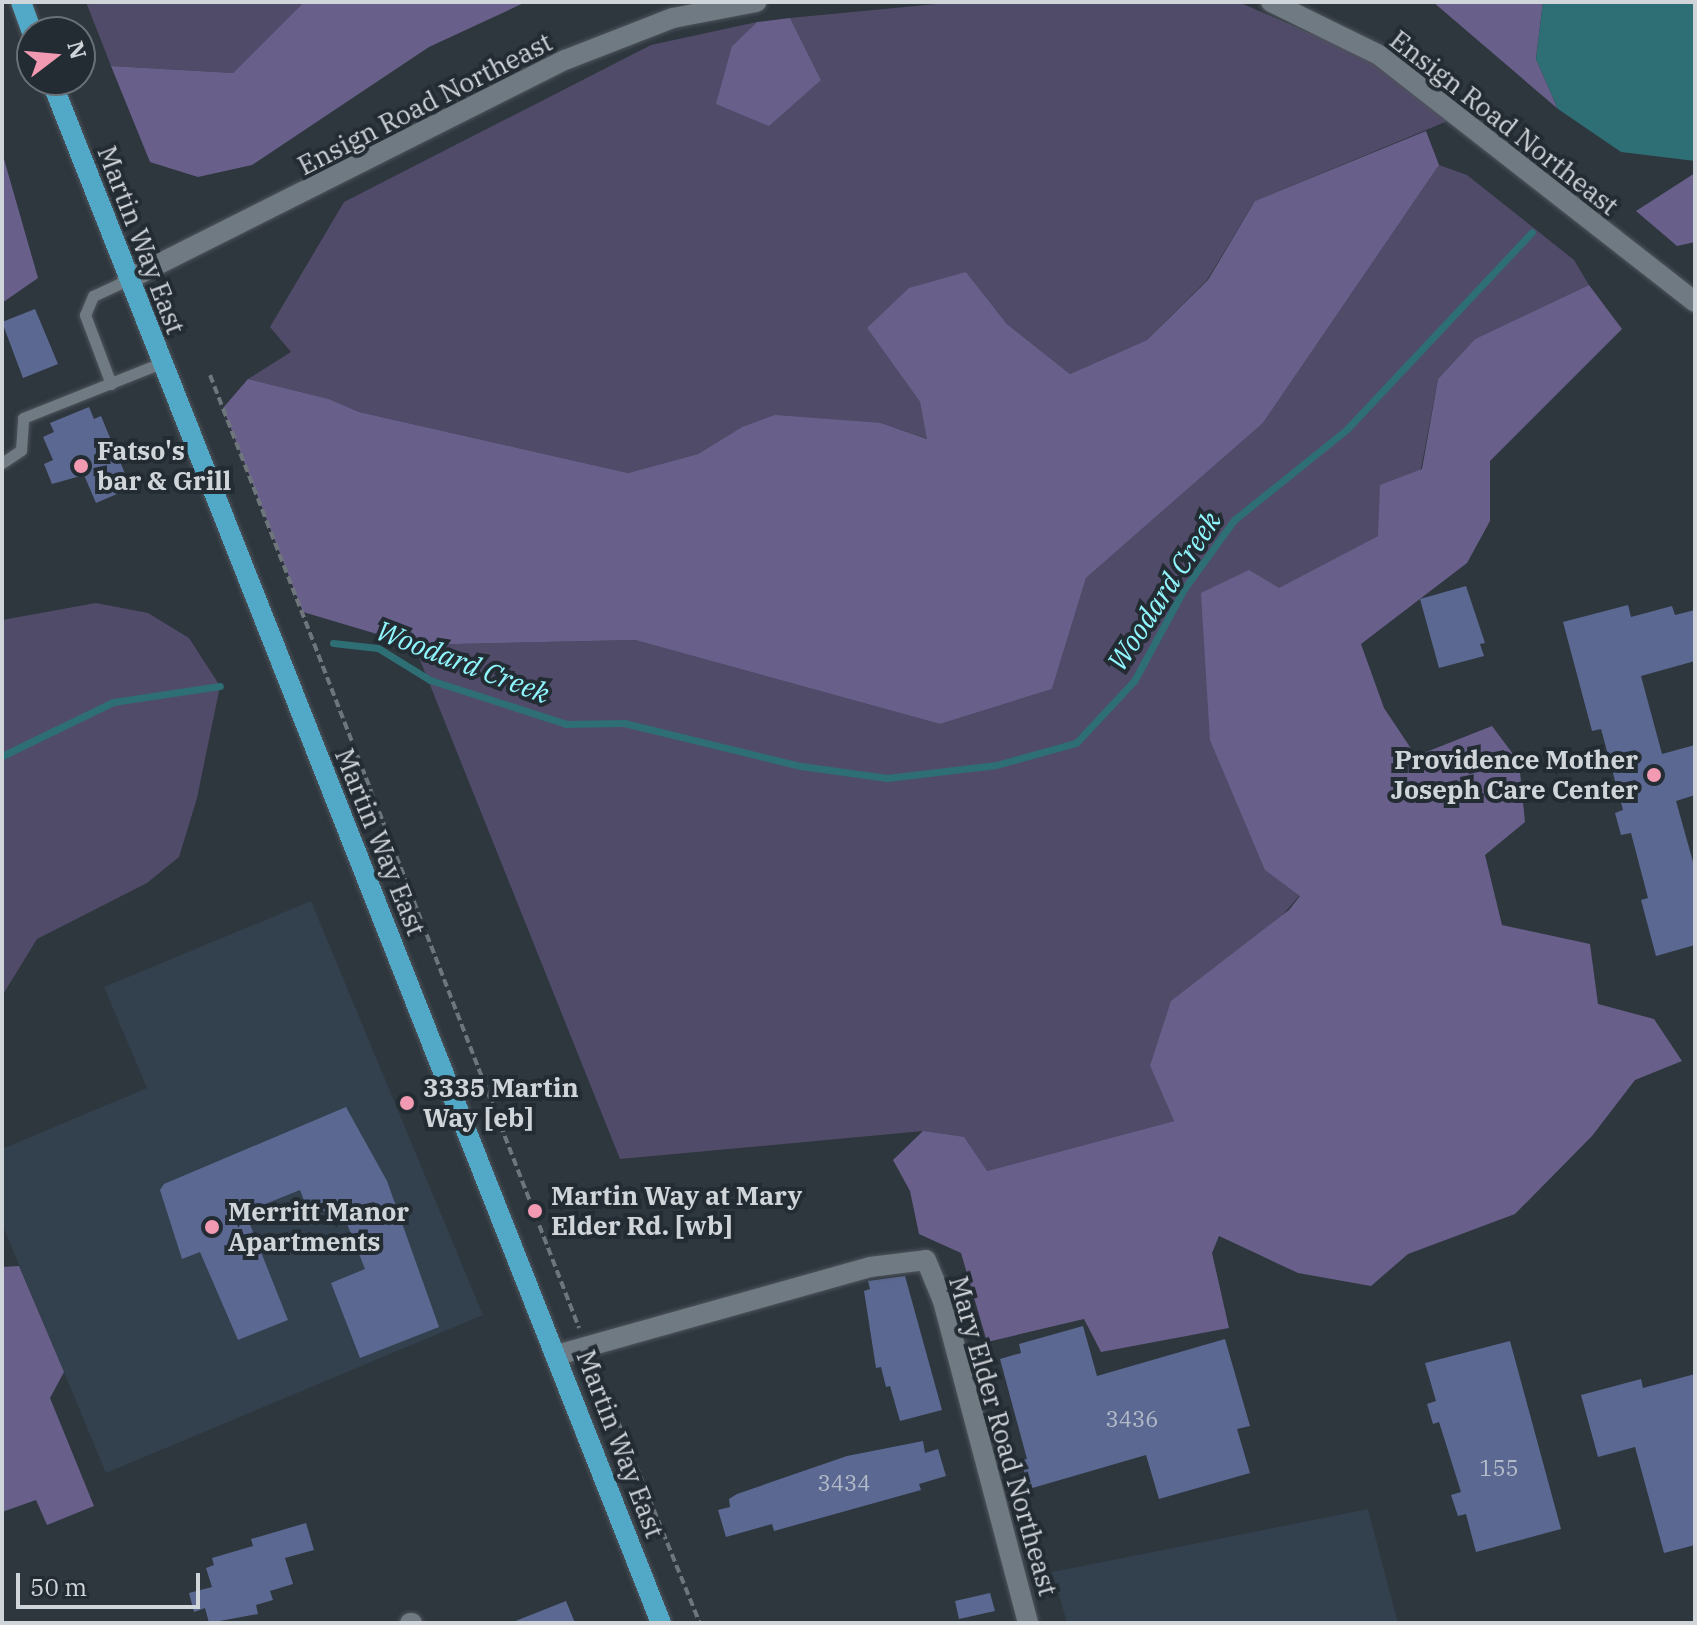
<!DOCTYPE html>
<html>
<head>
<meta charset="utf-8">
<style>
  body { margin:0 }
  #map { position:relative; width:1697px; height:1625px; overflow:hidden; background:#2e363e; font-family:"IBM Plex Serif",serif }
  div>[style] { position:absolute }
  [style*='--x'] { left:calc(var(--x)*1px); top:calc(var(--y)*1px); width:calc(var(--w)*1px); rotate:calc(var(--a)*1deg) }
  .built>* { inset:0; background:#33404d }
  .green>* { inset:0; background:#514b6a }
  .forest>* { inset:0; background:#68608a }
  .water>* { inset:0; background:#2d6f74 }
  .stream>* { height:7px; margin:-3.5px; padding:0 3.5px; transform-origin:3.5px; border-radius:3.5px; background:#2d6f74 }
  .building>* { inset:0; background:#5b6992 }
  .path>* { height:4px; margin-top:-2px; transform-origin:0; background:repeating-linear-gradient(90deg,#6e757b 0 8px,transparent 0 12px) }
  .roads { filter:drop-shadow(0 0 2px #4e545b) drop-shadow(0 0 2px #4e545b) }
  .service>* { height:11px; margin:-5.5px; padding:0 5.5px; transform-origin:5.5px; border-radius:5.5px; background:#707a83 }
  .minor>* { height:20px; margin:-10px; padding:0 10px; transform-origin:10px; border-radius:10px; background:#707a83 }
  .tertiary>* { height:20px; margin:-10px; padding:0 10px; transform-origin:10px; border-radius:10px; background:#707a83 }
  .primary>* { height:20px; margin:-10px; padding:0 10px; transform-origin:10px; border-radius:10px; background:#52a9c7 }
  .dots>* { width:22px; height:22px; translate:-50% -50%; box-sizing:border-box; border:4px solid #242c33; border-radius:50% }
  span { translate:-50% -50%; white-space:nowrap; text-align:center; line-height:1.15; -webkit-text-stroke:8px #242c33; paint-order:stroke }
  .number-label { font-size:22px; color:#b3bac8 }
  .number-label span { -webkit-text-stroke-width:0 }
  .street-label { font-size:26px; color:#d0d5da }
  .poi-label { font-size:26px; color:#d0d5da; font-weight:700 }
  .left { translate:0 -50%; text-align:left }
  .right { translate:-100% -50%; text-align:right }
  .water-label { font-size:28px; color:#8ff6fd; font-style:italic }
  .frame { position:absolute; inset:0; border:4px solid #d0d5da; pointer-events:none }
  .north { position:absolute; left:16px; top:16px; width:80px; height:80px; box-sizing:border-box; background:#242c33; border:2px solid #697076; border-radius:50%; rotate:74deg; font-size:22px; font-weight:700; line-height:32px; text-align:center; color:#d0d5da }
  .north::after { content:''; display:block; margin:auto; width:28px; height:36px; background:#f19ab2; clip-path:polygon(50% 0,100% 100%,50% 72%,0 100%) }
  .scale { position:absolute; left:16px; top:1573px; width:184px; height:36px; box-sizing:border-box; border:4px solid #d0d5da; border-top:0; padding-left:10px; font-size:24px; line-height:28px; white-space:nowrap; color:#d0d5da; -webkit-text-stroke:6px #242c33; paint-order:stroke }
</style>
</head>
<body>
<div id="map">
  <div class="built">
    <div style="clip-path:polygon(311px 901px,483px 1315px,106px 1473px,2px 1224px,2px 1149px,147px 1088px,104px 987px)"></div>
    <div style="clip-path:polygon(1368px 1509px,1398px 1623px,1067px 1623px,1052px 1572px)"></div>
  </div>
  <div class="green">
    <div style="clip-path:polygon(86px 2px,304px 2px,233px 73px,111px 66px)"></div>
    <div style="clip-path:polygon(957px 2px,1243px 4px,1361px 55px,1450px 120px,1255px 201px,1207px 280px,1147px 340px,1070px 374px,1007px 324px,966px 272px,867px 328px,920px 402px,928px 439px,881px 423px,742px 427px,698px 454px,628px 473px,359px 412px,329px 399px,248px 379px,291px 352px,270px 327px,344px 202px,651px 45px,757px 22px,732px 46px,821px 80px,790px 18px)"></div>
    <div style="clip-path:polygon(1439px 165px,1467px 175px,1574px 260px,1589px 285px,1475px 339px,1438px 379px,1421px 469px,1378px 536px,1278px 589px,1300px 895px,1150px 1066px,1174px 1121px,987px 1171px,923px 1131px,620px 1159px,414px 645px,635px 640px,940px 724px,1052px 689px,1086px 578px,1263px 423px)"></div>
    <div style="clip-path:polygon(96px 603px,148px 613px,189px 638px,220px 686px,197px 798px,179px 857px,147px 883px,37px 939px,2px 996px,2px 620px)"></div>
  </div>
  <div class="forest">
    <div style="clip-path:polygon(304px 2px,526px 2px,429px 47px,252px 165px,198px 177px,150px 162px,111px 66px,233px 73px)"></div>
    <div style="clip-path:polygon(1433px 2px,1543px 2px,1536px 59px,1558px 109px)"></div>
    <div style="clip-path:polygon(790px 18px,821px 80px,769px 126px,716px 104px,732px 46px,757px 22px)"></div>
    <div style="clip-path:polygon(1426px 131px,1439px 165px,1263px 423px,1086px 578px,1052px 689px,940px 724px,635px 640px,414px 645px,303px 612px,223px 408px,248px 379px,329px 399px,359px 412px,628px 473px,698px 454px,742px 427px,775px 415px,881px 423px,927px 439px,920px 402px,867px 328px,909px 288px,966px 272px,1007px 324px,1070px 374px,1147px 340px,1208px 280px,1255px 201px)"></div>
    <div style="clip-path:polygon(2px 152px,38px 278px,2px 303px)"></div>
    <div style="clip-path:polygon(1695px 173px,1695px 242px,1677px 246px,1636px 211px)"></div>
    <div style="clip-path:polygon(1589px 285px,1622px 329px,1490px 461px,1490px 521px,1467px 563px,1361px 644px,1384px 708px,1416px 756px,1492px 726px,1519px 762px,1525px 822px,1485px 855px,1502px 925px,1590px 944px,1598px 1004px,1654px 1019px,1682px 1061px,1635px 1080px,1592px 1136px,1515px 1214px,1408px 1254px,1371px 1286px,1298px 1273px,1219px 1236px,1212px 1253px,1229px 1328px,1101px 1352px,1084px 1319px,987px 1342px,961px 1253px,919px 1234px,910px 1191px,893px 1160px,923px 1131px,964px 1137px,987px 1171px,1174px 1121px,1150px 1066px,1171px 1001px,1289px 910px,1300px 896px,1265px 870px,1210px 740px,1201px 593px,1249px 570px,1279px 588px,1378px 536px,1380px 485px,1422px 469px,1438px 379px,1475px 339px)"></div>
    <div style="clip-path:polygon(19px 1266px,64px 1372px,50px 1398px,94px 1506px,47px 1525px,36px 1500px,2px 1512px,2px 1267px)"></div>
  </div>
  <div class="water">
    <div style="clip-path:polygon(1543px 2px,1695px 2px,1695px 161px,1621px 152px,1558px 109px,1536px 59px)"></div>
  </div>
  <div class="stream">
    <div style="--x:333;--y:643;--w:45;--a:6.3"></div>
    <div style="--x:378;--y:648;--w:61;--a:31.6"></div>
    <div style="--x:430;--y:680;--w:143;--a:17.9"></div>
    <div style="--x:566;--y:724;--w:58;--a:-1"></div>
    <div style="--x:624;--y:723;--w:182;--a:13.7"></div>
    <div style="--x:801;--y:766;--w:87;--a:7.9"></div>
    <div style="--x:887;--y:778;--w:110;--a:-6.8"></div>
    <div style="--x:996;--y:765;--w:83;--a:-15.4"></div>
    <div style="--x:1076;--y:743;--w:85;--a:-46.9"></div>
    <div style="--x:1134;--y:681;--w:105;--a:-61.5"></div>
    <div style="--x:1184;--y:589;--w:85;--a:-54.1"></div>
    <div style="--x:1234;--y:520;--w:145;--a:-38.8"></div>
    <div style="--x:1347;--y:429;--w:270;--a:-46.8"></div>
    <div style="--x:2;--y:756;--w:123;--a:-25.9"></div>
    <div style="--x:113;--y:702;--w:108;--a:-8.5"></div>
  </div>
  <div class="building">
    <div style="clip-path:polygon(35px 309px,58px 364px,23px 378px,2px 322px)"></div>
    <div style="clip-path:polygon(89px 407px,94px 419px,101px 416px,131px 488px,96px 503px,84px 475px,52px 484px,44px 464px,53px 460px,43px 437px,54px 432px,50px 423px)"></div>
    <div style="clip-path:polygon(1466px 586px,1485px 643px,1480px 644px,1484px 656px,1439px 668px,1420px 599px)"></div>
    <div style="clip-path:polygon(1628px 605px,1631px 617px,1672px 606px,1675px 615px,1695px 610px,1695px 661px,1641px 676px,1662px 754px,1695px 745px,1695px 795px,1676px 801px,1695px 869px,1695px 945px,1656px 956px,1641px 900px,1648px 898px,1631px 833px,1621px 835px,1615px 813px,1623px 810px,1601px 729px,1592px 731px,1563px 622px)"></div>
    <div style="clip-path:polygon(346px 1107px,387px 1181px,439px 1327px,360px 1358px,331px 1283px,365px 1269px,340px 1206px,310px 1216px,300px 1190px,245px 1212px,288px 1320px,238px 1340px,200px 1252px,182px 1259px,160px 1190px,164px 1184px)"></div>
    <div style="clip-path:polygon(905px 1276px,942px 1410px,900px 1421px,890px 1386px,886px 1387px,881px 1367px,876px 1368px,864px 1291px,870px 1289px,868px 1281px)"></div>
    <div style="clip-path:polygon(1083px 1326px,1097px 1376px,1225px 1339px,1250px 1426px,1237px 1429px,1250px 1473px,1159px 1499px,1146px 1455px,1029px 1489px,1021px 1460px,1027px 1459px,1000px 1359px,1021px 1353px,1019px 1344px)"></div>
    <div style="clip-path:polygon(1510px 1341px,1561px 1529px,1476px 1552px,1466px 1514px,1458px 1516px,1451px 1495px,1461px 1492px,1439px 1422px,1433px 1424px,1427px 1404px,1436px 1401px,1425px 1363px)"></div>
    <div style="clip-path:polygon(1695px 1374px,1695px 1545px,1664px 1553px,1635px 1447px,1598px 1457px,1581px 1395px,1641px 1379px,1643px 1388px)"></div>
    <div style="clip-path:polygon(923px 1441px,925px 1453px,938px 1449px,946px 1476px,919px 1484px,921px 1490px,774px 1531px,772px 1524px,726px 1537px,718px 1510px,730px 1507px,729px 1499px,737px 1494px,847px 1456px)"></div>
    <div style="clip-path:polygon(306px 1523px,314px 1550px,285px 1558px,293px 1584px,270px 1591px,273px 1600px,256px 1605px,258px 1614px,209px 1623px,205px 1608px,194px 1612px,189px 1593px,212px 1587px,206px 1568px,214px 1565px,212px 1558px,253px 1546px,251px 1539px)"></div>
    <div style="clip-path:polygon(990px 1593px,995px 1611px,959px 1619px,955px 1601px)"></div>
    <div style="clip-path:polygon(566px 1601px,575px 1623px,513px 1623px,513px 1622px)"></div>
  </div>
  <div class="path">
    <div style="--x:210;--y:375;--w:1022;--a:68.83"></div>
    <div style="--x:595;--y:1365;--w:279;--a:67.9"></div>
  </div>
  <div class="roads">
    <div class="service">
      <div style="--x:111;--y:384;--w:74;--a:-110.6"></div>
      <div style="--x:85;--y:315;--w:21;--a:-67"></div>
      <div style="--x:93;--y:296;--w:38;--a:-25"></div>
      <div style="--x:2;--y:463;--w:23;--a:-34"></div>
      <div style="--x:21;--y:450;--w:32;--a:-86"></div>
      <div style="--x:23;--y:418;--w:149;--a:-21.7"></div>
    </div>
    <div class="minor">
      <div style="--x:557;--y:1355;--w:325;--a:-15.7"></div>
      <div style="--x:870;--y:1267;--w:56;--a:-7.1"></div>
      <div style="--x:926;--y:1260;--w:44;--a:67.5"></div>
      <div style="--x:943;--y:1301;--w:333;--a:75.2"></div>
      <div style="--x:410;--y:1623;--w:2;--a:0"></div>
    </div>
    <div class="tertiary">
      <div style="--x:1271;--y:2;--w:120;--a:26.1"></div>
      <div style="--x:1379;--y:55;--w:401;--a:38"></div>
      <div style="--x:127;--y:280;--w:490;--a:-26.7"></div>
      <div style="--x:565;--y:60;--w:116;--a:-21.3"></div>
      <div style="--x:673;--y:18;--w:85;--a:-10.9"></div>
    </div>
    <div class="primary">
      <div style="--x:21;--y:2;--w:32;--a:70"></div>
      <div style="--x:51;--y:80;--w:1659;--a:68.43"></div>
    </div>
  </div>
  <div class="dots">
    <div style="left:81px;top:466px;background:#f19ab2"></div>
    <div style="left:1654px;top:775px;background:#f19ab2"></div>
    <div style="left:407px;top:1103px;background:#f19ab2"></div>
    <div style="left:535px;top:1211px;background:#f19ab2"></div>
    <div style="left:212px;top:1227px;background:#f19ab2"></div>
  </div>
  <div class="number-label">
    <span style="left:1132px;top:1419px">3436</span>
    <span style="left:1499px;top:1468px">155</span>
    <span style="left:844px;top:1483px">3434</span>
  </div>
  <div class="street-label">
    <span style="left:425px;top:104px;rotate:-27deg">Ensign Road Northeast</span>
    <span style="left:1504px;top:123px;rotate:38deg">Ensign Road Northeast</span>
    <span style="left:141px;top:240px;rotate:69deg">Martin Way East</span>
    <span style="left:380px;top:842px;rotate:68deg">Martin Way East</span>
    <span style="left:1003px;top:1436px;rotate:74deg">Mary Elder Road Northeast</span>
    <span style="left:620px;top:1444px;rotate:69deg">Martin Way East</span>
  </div>
  <div class="poi-label">
    <span class="left" style="left:97px;top:466px">Fatso's<br>bar &amp; Grill</span>
    <span class="right" style="left:1638px;top:775px">Providence Mother<br>Joseph Care Center</span>
    <span class="left" style="left:423px;top:1103px">3335 Martin<br>Way [eb]</span>
    <span class="left" style="left:551px;top:1211px">Martin Way at Mary<br>Elder Rd. [wb]</span>
    <span class="left" style="left:228px;top:1227px">Merritt Manor<br>Apartments</span>
  </div>
  <div class="water-label">
    <span style="left:1164px;top:591px;rotate:-57deg">Woodard Creek</span>
    <span style="left:463px;top:662px;rotate:21deg">Woodard Creek</span>
  </div>
  <div class="frame"></div>
  <div class="north">N</div>
  <div class="scale">50 m</div>
</div>
</body>
</html>
